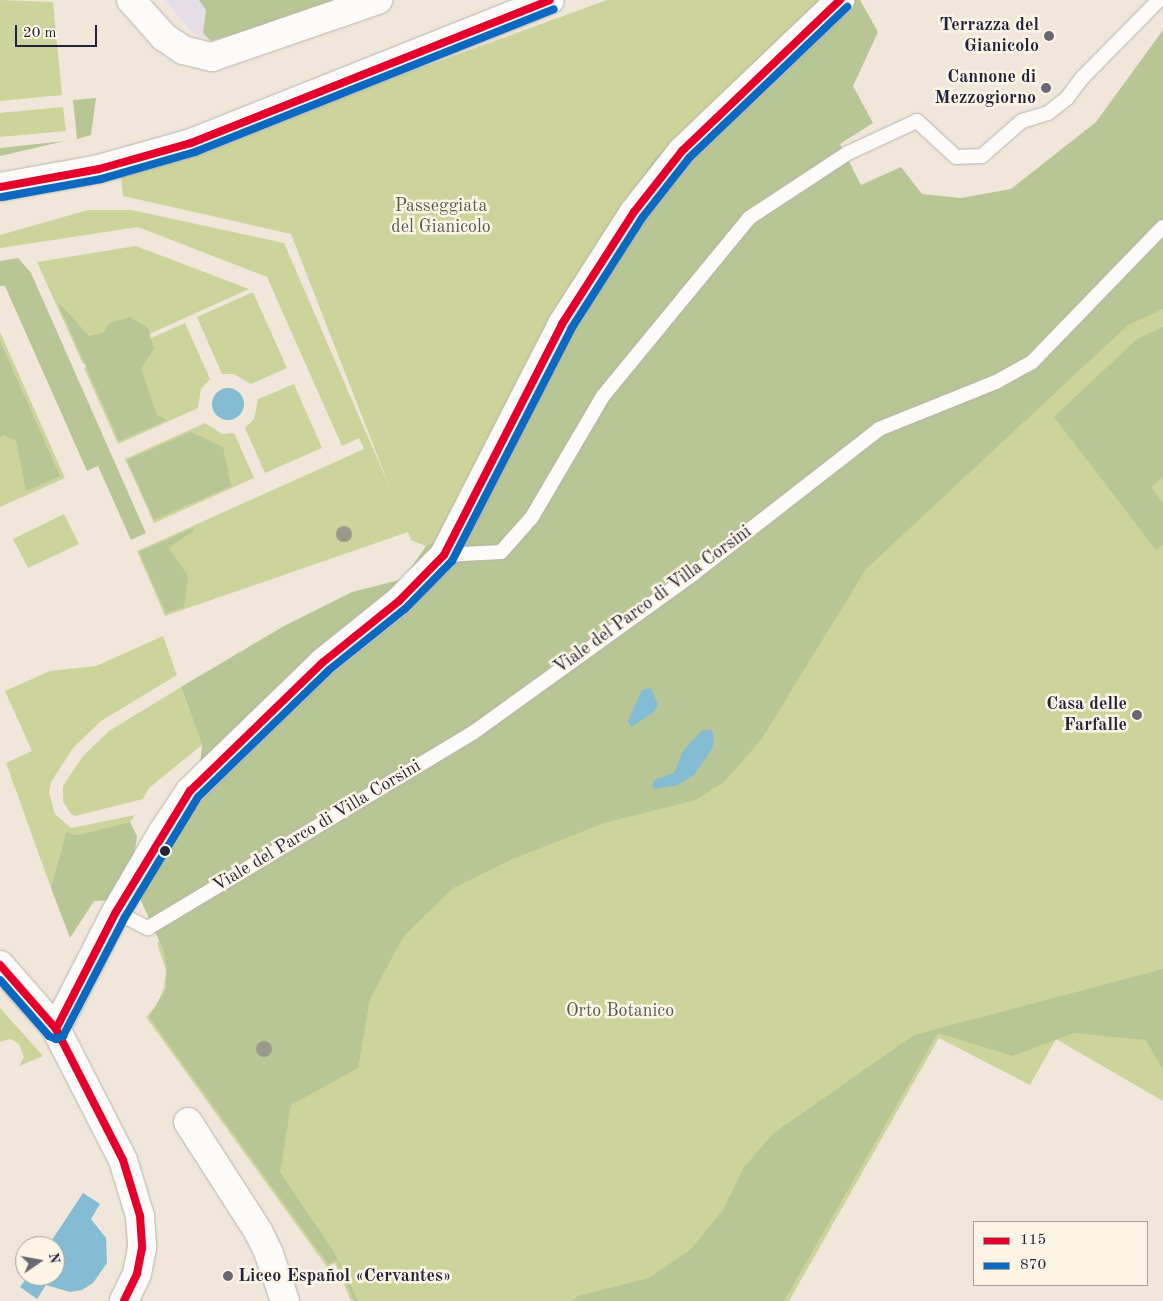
<!DOCTYPE html>
<html>
<head>
<meta charset="utf-8">
<style>
  body { margin:0 }
  #map { position:relative; width:1163px; height:1301px; overflow:hidden; background:#f0e7da; font-family:"Old Standard TT",serif }
  div>[style] { position:absolute }
  [style*='--x'] { left:calc(var(--x)*1px); top:calc(var(--y)*1px); width:calc(var(--w)*1px); rotate:calc(var(--a)*1deg) }
  .built>* { inset:0; background:#e5dee9 }
  .green>* { inset:0; background:#ccd49b }
  .forest>* { inset:0; background:#b8c595 }
  .water>* { inset:0; background:#83bcd3 }
  .round { border-radius:50% }
  .roads { filter:drop-shadow(0 0 1px #b8b3ad) drop-shadow(0 0 1px #b8b3ad) }
  .service>* { height:14px; margin:-7px; padding:0 7px; transform-origin:7px; border-radius:7px; background:#fdfbf9 }
  .minor>* { height:28px; margin:-14px; padding:0 14px; transform-origin:14px; border-radius:14px; background:#fdfbf9 }
  .tertiary>* { height:28px; margin:-14px; padding:0 14px; transform-origin:14px; border-radius:14px; background:#fdfbf9 }
  .bus-1>* { height:8px; margin:-4px; padding:0 4px; transform-origin:4px; border-radius:4px; background:#e4002b }
  .bus-2>* { height:8px; margin:-4px; padding:0 4px; transform-origin:4px; border-radius:4px; background:#0c69bf }
  .trees>* { width:16px; height:16px; margin:-8px; border-radius:50%; background:#9a9a8b }
  .dots>* { width:14px; height:14px; translate:-50% -50%; box-sizing:border-box; border:2px solid #fcf5e5; border-radius:50% }
  span { translate:-50% -50%; white-space:nowrap; text-align:center; line-height:1.15; -webkit-text-stroke:5px #fcf5e5; paint-order:stroke }
  .poi-label { font-size:18px; color:#22223b; font-weight:700 }
  .right { translate:-100% -50%; text-align:right }
  .left { translate:0 -50%; text-align:left }
  .park-label { font-size:18px; color:#535b4b }
  .street-label { font-size:18px; color:#22223b }
  .legend { position:absolute; left:973px; top:1221px; width:175px; height:65px; box-sizing:border-box; background:#fcf5e5; border:1px solid #a5a1a1; margin:0; padding:6px 9px; list-style:none; font-size:15px; color:#22223b }
  .legend li { display:flex; align-items:center; gap:10px; height:25px }
  .legend b { width:25px; border:1px solid #a5a1a1 }
  .north { position:absolute; left:15px; top:1236px; width:50px; height:50px; box-sizing:border-box; background:#fcf5e5; border:1px solid #a5a1a1; border-radius:50%; rotate:78deg; font-size:14px; font-weight:700; line-height:20px; text-align:center; color:#22223b }
  .north::after { content:''; display:block; margin:auto; width:18px; height:22px; background:#6a6773; clip-path:polygon(50% 0,100% 100%,50% 72%,0 100%) }
  .scale { position:absolute; left:15px; top:25px; width:82px; height:22px; box-sizing:border-box; border:2px solid #22223b; border-top:0; padding-left:6px; font-size:15px; line-height:18px; white-space:nowrap; color:#22223b; -webkit-text-stroke:4px #fcf5e5; paint-order:stroke }
</style>
</head>
<body>
<div id="map">
  <div class="built">
    <div style="clip-path:polygon(165px 0,350px 0,271px 29px,209px 41px,191px 31px)"></div>
  </div>
  <div class="green">
    <div style="clip-path:polygon(0 0,53px 2px,62px 95px,0 101px)"></div>
    <div style="clip-path:polygon(607px 0,818px 0,655px 158px,446px 535px,426px 546px,411px 540px,408px 532px,165px 616px,137px 551px,364px 449px,359px 438px,342px 446px,267px 277px,138px 227px,0 248px,0 235px,88px 210px,132px 210px,284px 243px,390px 488px,291px 234px,123px 196px,121px 177px)"></div>
    <div style="clip-path:polygon(63px 107px,66px 131px,0 137px,0 113px)"></div>
    <div style="clip-path:polygon(136px 246px,249px 289px,83px 364px,37px 262px)"></div>
    <div style="clip-path:polygon(1163px 271px,1163px 1101px,1056px 1039px,1030px 1085px,939px 1038px,789px 1301px,351px 1301px,335px 1263px,327px 1267px,146px 1017px,157px 1005px,164px 988px,166px 970px,157px 943px,489px 752px)"></div>
    <div style="clip-path:polygon(253px 292px,287px 368px,251px 384px,234px 374px,222px 374px,197px 317px)"></div>
    <div style="clip-path:polygon(185px 323px,210px 379px,201px 389px,198px 408px,118px 444px,84px 368px)"></div>
    <div style="clip-path:polygon(0 332px,65px 478px,0 507px)"></div>
    <div style="clip-path:polygon(294px 384px,322px 448px,265px 473px,245px 428px,254px 419px,258px 399px)"></div>
    <div style="clip-path:polygon(205px 423px,222px 434px,234px 433px,254px 478px,154px 523px,125px 459px)"></div>
    <div style="clip-path:polygon(64px 514px,79px 544px,28px 568px,13px 539px)"></div>
    <div style="clip-path:polygon(163px 636px,177px 675px,101px 721px,73px 748px,51px 782px,49px 793px,55px 814px,71px 828px,135px 815px,130px 822px,77px 835px,66px 832px,51px 888px,6px 763px,32px 751px,5px 691px,50px 671px,96px 666px)"></div>
    <div style="clip-path:polygon(181px 687px,202px 745px,149px 788px,143px 799px,75px 816px,70px 813px,63px 801px,63px 786px,83px 756px,109px 731px)"></div>
    <div style="clip-path:polygon(0 1008px,43px 1056px,19px 1066px,24px 1057px,19px 1044px,11px 1039px,0 1042px)"></div>
  </div>
  <div class="forest">
    <div style="clip-path:polygon(199px 0,341px 0,303px 15px,211px 41px,203px 33px,206px 10px)"></div>
    <div style="clip-path:polygon(818px 0,860px 0,878px 32px,853px 86px,873px 123px,840px 144px,861px 185px,901px 167px,922px 194px,961px 198px,1011px 189px,1096px 122px,1163px 30px,1163px 309px,1128px 325px,866px 569px,761px 740px,724px 782px,696px 800px,604px 823px,515px 858px,453px 888px,403px 937px,370px 999px,358px 1068px,291px 1105px,280px 1172px,334px 1252px,358px 1301px,354px 1301px,337px 1261px,328px 1264px,149px 1017px,166px 988px,167px 970px,164px 952px,139px 896px,197px 797px,202px 745px,181px 687px,284px 626px,352px 592px,403px 579px,426px 546px,446px 535px,551px 318px,655px 158px)"></div>
    <div style="clip-path:polygon(96px 98px,91px 135px,77px 139px,73px 100px)"></div>
    <div style="clip-path:polygon(65px 141px,0 156px,0 148px)"></div>
    <div style="clip-path:polygon(18px 258px,31px 273px,146px 533px,131px 540px,98px 466px,87px 471px,5px 286px,0 286px,0 261px)"></div>
    <div style="clip-path:polygon(57px 301px,89px 336px,103px 333px,109px 323px,130px 317px,148px 328px,154px 349px,141px 369px,157px 415px,167px 420px,119px 441px)"></div>
    <div style="clip-path:polygon(1163px 327px,1163px 477px,1151px 487px,1163px 503px,1163px 545px,1156px 550px,1054px 417px,1137px 339px)"></div>
    <div style="clip-path:polygon(0 341px,60px 476px,26px 491px,16px 440px,2px 435px,0 439px)"></div>
    <div style="clip-path:polygon(191px 432px,223px 447px,231px 486px,154px 520px,127px 460px)"></div>
    <div style="clip-path:polygon(193px 528px,193px 531px,169px 548px,188px 576px,184px 607px,166px 613px,139px 552px)"></div>
    <div style="clip-path:polygon(130px 822px,137px 836px,133px 865px,113px 900px,94px 901px,70px 938px,51px 888px,66px 832px,77px 835px)"></div>
    <div style="clip-path:polygon(1163px 969px,1163px 1070px,1146px 1040px,1074px 1033px,1013px 1056px,938px 1033px,784px 1301px,572px 1301px,578px 1296px,649px 1278px,691px 1249px,723px 1210px,744px 1167px,774px 1133px,914px 1035px)"></div>
  </div>
  <div class="water">
    <div class="round" style="left:212px;top:388px;width:32px;height:32px"></div>
    <div style="clip-path:polygon(651px 688px,658px 705px,654px 712px,631px 727px,628px 721px,642px 690px)"></div>
    <div style="clip-path:polygon(702px 730px,712px 730px,714px 739px,712px 749px,694px 775px,678px 785px,654px 789px,652px 784px,655px 780px,675px 772px,683px 751px)"></div>
    <div style="clip-path:polygon(83px 1193px,100px 1204px,91px 1219px,106px 1238px,107px 1263px,93px 1283px,82px 1290px,70px 1292px,46px 1285px,37px 1299px,20px 1287px,28px 1276px,55px 1276px,55px 1246px,48px 1246px)"></div>
  </div>
  <div class="roads">
    <div class="service">
      <div style="--x:444;--y:555;--w:57;--a:-3"></div>
      <div style="--x:501;--y:552;--w:47;--a:-48.5"></div>
      <div style="--x:532;--y:517;--w:140;--a:-59.6"></div>
      <div style="--x:603;--y:396;--w:230;--a:-50.6"></div>
      <div style="--x:749;--y:218;--w:118;--a:-33.3"></div>
      <div style="--x:848;--y:153;--w:76;--a:-24.9"></div>
      <div style="--x:917;--y:121;--w:53;--a:42.7"></div>
      <div style="--x:956;--y:157;--w:26;--a:-2"></div>
      <div style="--x:982;--y:156;--w:53;--a:-41.2"></div>
      <div style="--x:1022;--y:121;--w:27;--a:-17"></div>
      <div style="--x:1048;--y:113;--w:24;--a:-38"></div>
      <div style="--x:1067;--y:98;--w:26;--a:-53"></div>
      <div style="--x:1083;--y:77;--w:108;--a:-45.4"></div>
      <div style="--x:116;--y:912;--w:36;--a:27"></div>
      <div style="--x:148;--y:928;--w:380;--a:-31"></div>
      <div style="--x:474;--y:732;--w:270;--a:-35.8"></div>
      <div style="--x:693;--y:574;--w:236;--a:-37.9"></div>
      <div style="--x:879;--y:429;--w:126;--a:-21.9"></div>
      <div style="--x:996;--y:382;--w:41;--a:-29.1"></div>
      <div style="--x:1032;--y:362;--w:188;--a:-45.9"></div>
    </div>
    <div class="minor">
      <div style="--x:131;--y:0;--w:50;--a:48.3"></div>
      <div style="--x:164;--y:37;--w:23;--a:34"></div>
      <div style="--x:183;--y:50;--w:30;--a:14"></div>
      <div style="--x:212;--y:57;--w:176;--a:-19"></div>
      <div style="--x:188;--y:1122;--w:130;--a:57.3"></div>
      <div style="--x:258;--y:1231;--w:25;--a:64"></div>
      <div style="--x:269;--y:1254;--w:50;--a:71.2"></div>
    </div>
    <div class="tertiary">
      <div style="--x:0;--y:187;--w:101;--a:-10.3"></div>
      <div style="--x:99;--y:169;--w:96;--a:-15.8"></div>
      <div style="--x:191;--y:143;--w:386;--a:-21.7"></div>
      <div style="--x:0;--y:965;--w:85;--a:48.8"></div>
      <div style="--x:56;--y:1029;--w:147;--a:62.9"></div>
      <div style="--x:123;--y:1160;--w:59;--a:73.1"></div>
      <div style="--x:140;--y:1216;--w:32;--a:86"></div>
      <div style="--x:142;--y:1248;--w:26;--a:101"></div>
      <div style="--x:137;--y:1274;--w:30;--a:116"></div>
      <div style="--x:56;--y:1029;--w:131;--a:-62.9"></div>
      <div style="--x:116;--y:912;--w:91;--a:-59.8"></div>
      <div style="--x:162;--y:833;--w:50;--a:-56.3"></div>
      <div style="--x:190;--y:791;--w:184;--a:-44.1"></div>
      <div style="--x:322;--y:663;--w:99;--a:-38.8"></div>
      <div style="--x:399;--y:601;--w:64;--a:-45.6"></div>
      <div style="--x:444;--y:555;--w:259;--a:-62.9"></div>
      <div style="--x:562;--y:324;--w:133;--a:-57.3"></div>
      <div style="--x:634;--y:212;--w:78;--a:-51.8"></div>
      <div style="--x:682;--y:151;--w:219;--a:-43.7"></div>
    </div>
  </div>
  <div class="bus-1">
    <div style="--x:0;--y:187;--w:101;--a:-10.3"></div>
    <div style="--x:99;--y:169;--w:96;--a:-15.8"></div>
    <div style="--x:191;--y:143;--w:386;--a:-21.7"></div>
    <div style="--x:0;--y:965;--w:85;--a:48.8"></div>
    <div style="--x:56;--y:1029;--w:147;--a:62.9"></div>
    <div style="--x:123;--y:1160;--w:59;--a:73.1"></div>
    <div style="--x:140;--y:1216;--w:32;--a:86"></div>
    <div style="--x:142;--y:1248;--w:26;--a:101"></div>
    <div style="--x:137;--y:1274;--w:30;--a:116"></div>
    <div style="--x:56;--y:1029;--w:131;--a:-62.9"></div>
    <div style="--x:116;--y:912;--w:142;--a:-58.6"></div>
    <div style="--x:190;--y:791;--w:184;--a:-44.1"></div>
    <div style="--x:322;--y:663;--w:99;--a:-38.8"></div>
    <div style="--x:399;--y:601;--w:64;--a:-45.6"></div>
    <div style="--x:444;--y:555;--w:259;--a:-62.9"></div>
    <div style="--x:562;--y:324;--w:133;--a:-57.3"></div>
    <div style="--x:634;--y:212;--w:78;--a:-51.8"></div>
    <div style="--x:682;--y:151;--w:219;--a:-43.7"></div>
  </div>
  <div class="bus-2">
    <div style="--x:2;--y:197;--w:101;--a:-10.3"></div>
    <div style="--x:101;--y:179;--w:98;--a:-16"></div>
    <div style="--x:195;--y:152;--w:386;--a:-21.7"></div>
    <div style="--x:0;--y:980;--w:74;--a:48.8"></div>
    <div style="--x:49;--y:1036;--w:8;--a:23"></div>
    <div style="--x:56;--y:1039;--w:8;--a:-23"></div>
    <div style="--x:63;--y:1036;--w:134;--a:-62.5"></div>
    <div style="--x:125;--y:917;--w:140;--a:-58.7"></div>
    <div style="--x:198;--y:797;--w:182;--a:-44.1"></div>
    <div style="--x:329;--y:670;--w:97;--a:-38.8"></div>
    <div style="--x:405;--y:609;--w:67;--a:-45.6"></div>
    <div style="--x:452;--y:561;--w:261;--a:-62.8"></div>
    <div style="--x:571;--y:329;--w:132;--a:-57.4"></div>
    <div style="--x:642;--y:218;--w:76;--a:-51.9"></div>
    <div style="--x:689;--y:158;--w:219;--a:-43.7"></div>
  </div>
  <div class="trees">
    <div style="left:344px;top:534px"></div>
    <div style="left:264px;top:1049px"></div>
  </div>
  <div class="dots">
    <div style="left:1049px;top:36px;background:#6a6773"></div>
    <div style="left:1046px;top:88px;background:#6a6773"></div>
    <div style="left:1137px;top:715px;background:#6a6773"></div>
    <div style="left:165px;top:851px;background:#22223b"></div>
    <div style="left:228px;top:1276px;background:#6a6773"></div>
  </div>
  <div class="poi-label">
    <span class="right" style="left:1039px;top:36px">Terrazza del<br>Gianicolo</span>
    <span class="right" style="left:1036px;top:88px">Cannone di<br>Mezzogiorno</span>
    <span class="right" style="left:1127px;top:715px">Casa delle<br>Farfalle</span>
    <span class="left" style="left:238px;top:1276px">Liceo Español «Cervantes»</span>
  </div>
  <div class="park-label">
    <span style="left:441px;top:217px">Passeggiata<br>del Gianicolo</span>
    <span style="left:620px;top:1011px">Orto Botanico</span>
  </div>
  <div class="street-label">
    <span style="left:653px;top:600px;rotate:-36deg">Viale del Parco di Villa Corsini</span>
    <span style="left:317px;top:826px;rotate:-31deg">Viale del Parco di Villa Corsini</span>
  </div>
  <ul class="legend">
  <li><b style="height:6px;background:#e4002b"></b>115</li>
  <li><b style="height:6px;background:#0c69bf"></b>870</li>
  </ul>
  <div class="north">N</div>
  <div class="scale">20 m</div>
</div>
</body>
</html>
